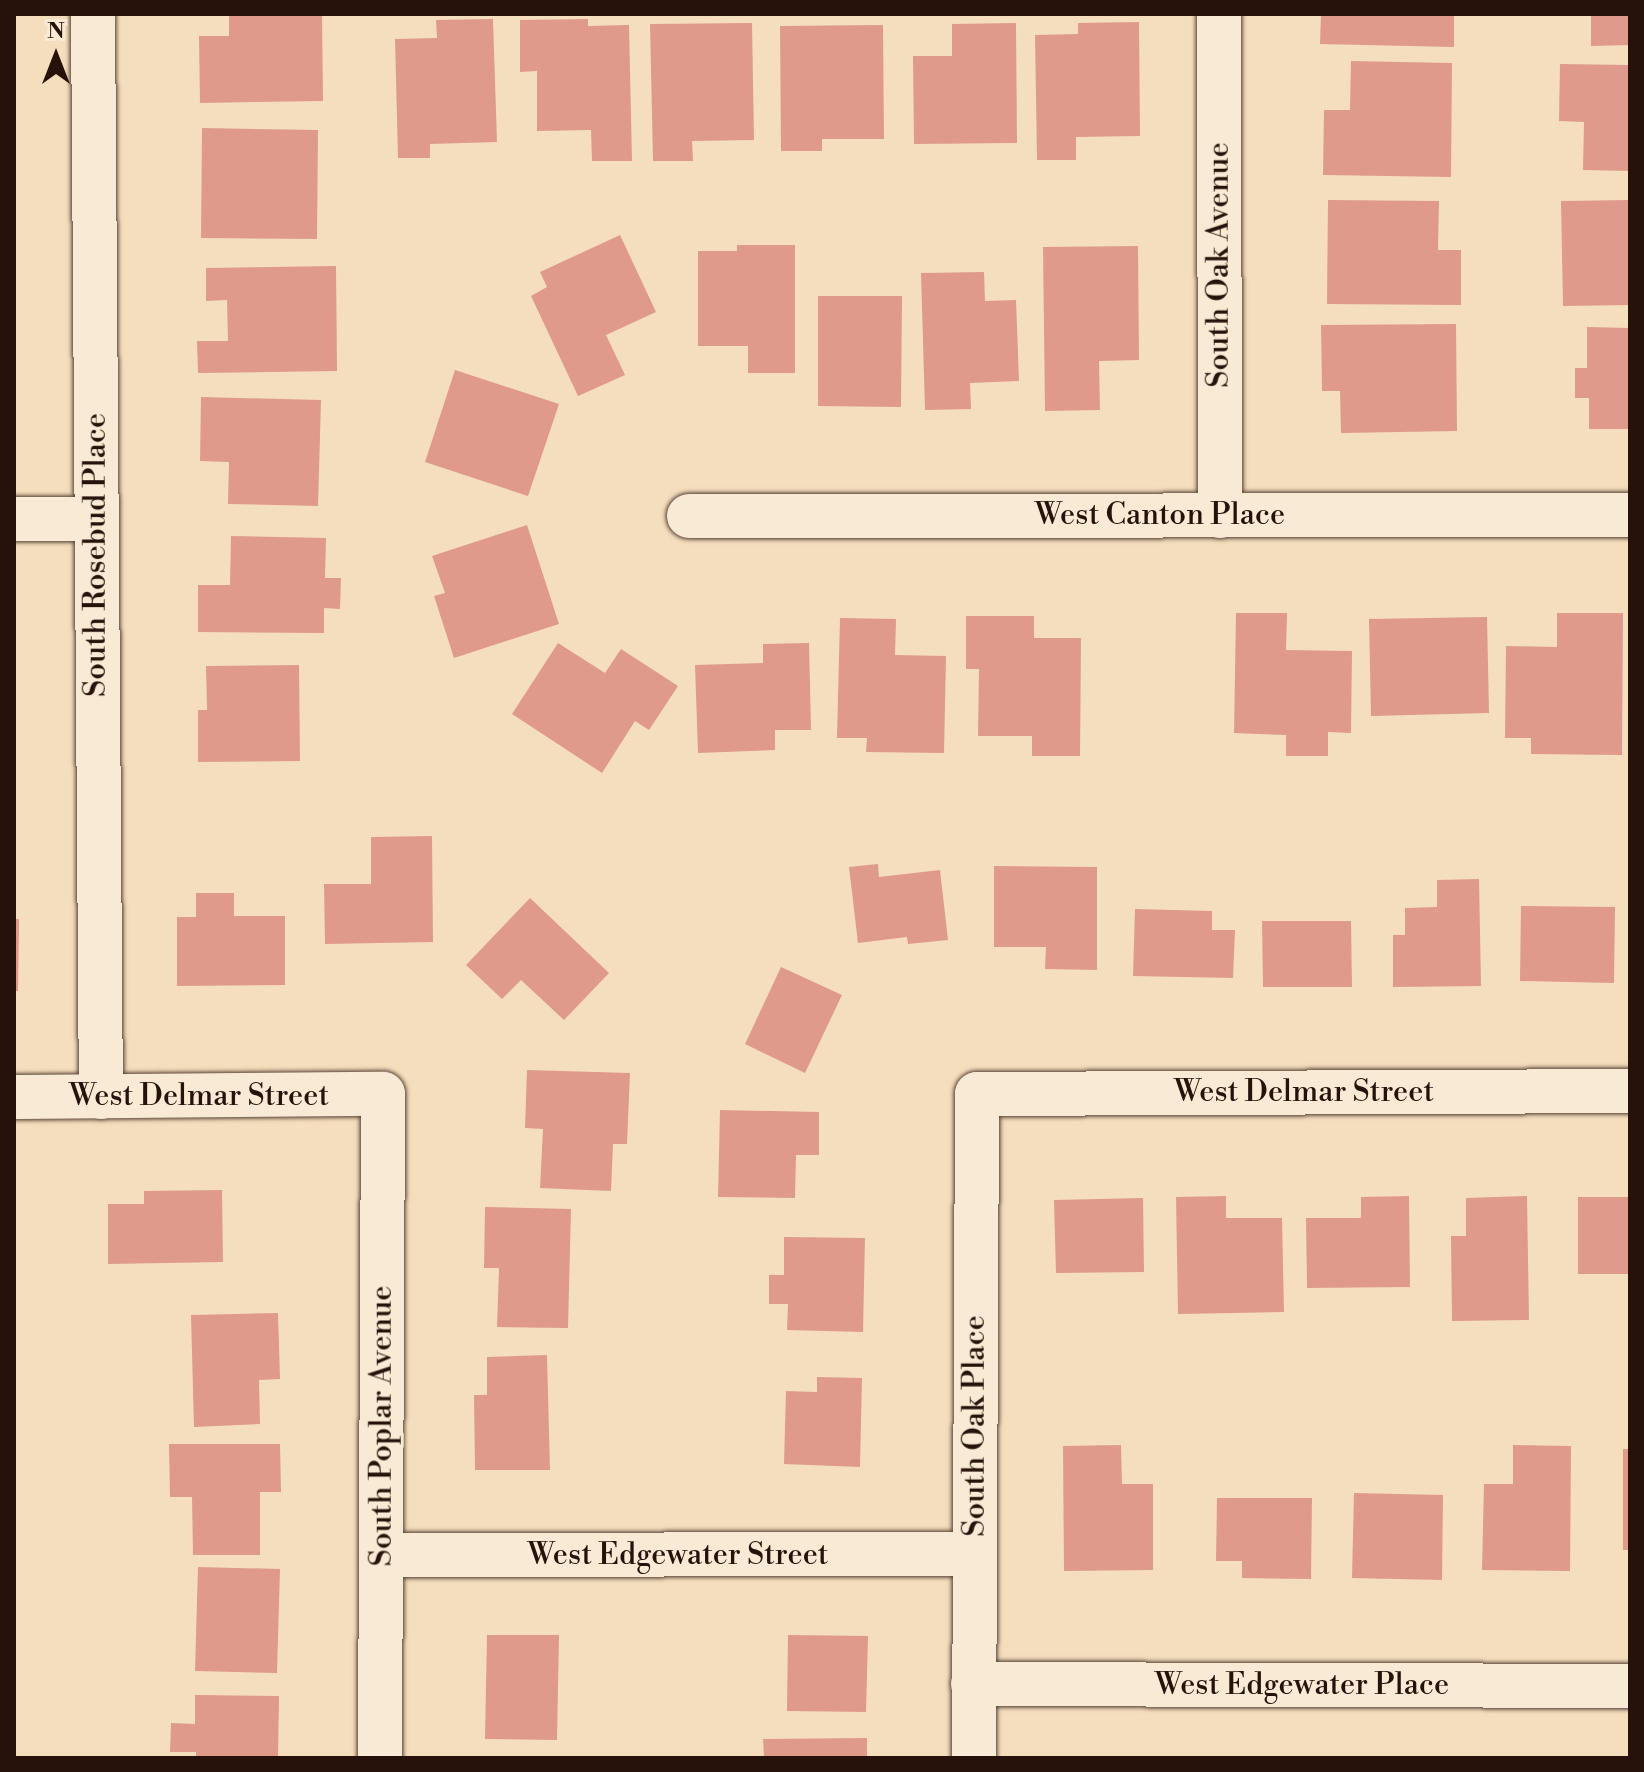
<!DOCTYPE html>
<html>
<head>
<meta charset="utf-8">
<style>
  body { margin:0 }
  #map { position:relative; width:1644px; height:1772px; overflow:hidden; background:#f5debd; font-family:"Libre Bodoni",serif }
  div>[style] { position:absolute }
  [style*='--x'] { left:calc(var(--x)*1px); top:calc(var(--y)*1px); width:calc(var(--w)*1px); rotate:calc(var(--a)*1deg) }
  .building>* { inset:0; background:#df9a8c }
  .roads { filter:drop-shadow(0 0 2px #5a4537) drop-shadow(0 0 2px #5a4537) }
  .minor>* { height:44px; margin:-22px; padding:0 22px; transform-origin:22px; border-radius:22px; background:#f8ead4 }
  span { translate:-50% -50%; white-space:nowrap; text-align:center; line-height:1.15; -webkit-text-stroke:6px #f8ead4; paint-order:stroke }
  .street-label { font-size:30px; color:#26120a }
  .frame { position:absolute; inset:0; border:16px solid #26120a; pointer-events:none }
  .north { position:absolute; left:16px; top:16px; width:80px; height:80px; -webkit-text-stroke:6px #f8ead4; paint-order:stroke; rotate:0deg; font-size:22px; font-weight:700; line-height:32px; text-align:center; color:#26120a }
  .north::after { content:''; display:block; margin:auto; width:28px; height:36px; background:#26120a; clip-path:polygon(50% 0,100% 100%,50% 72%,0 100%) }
</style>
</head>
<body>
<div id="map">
  <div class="building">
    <div style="clip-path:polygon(229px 14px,322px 14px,323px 101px,200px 103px,199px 36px,229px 36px)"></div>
    <div style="clip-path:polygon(1321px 14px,1454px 14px,1454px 47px,1320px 44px)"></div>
    <div style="clip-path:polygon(1591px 14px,1630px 14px,1630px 45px,1591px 46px)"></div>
    <div style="clip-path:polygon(493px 19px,497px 142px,430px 144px,430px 158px,398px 158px,395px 39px,437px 38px,436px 20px)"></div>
    <div style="clip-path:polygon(588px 19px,588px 26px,629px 25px,632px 161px,592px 161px,591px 130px,537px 131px,537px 71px,520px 72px,520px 20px)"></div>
    <div style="clip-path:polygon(1139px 22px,1140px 136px,1076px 137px,1076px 160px,1037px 160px,1035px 35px,1078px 34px,1078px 23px)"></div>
    <div style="clip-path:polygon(752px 23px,754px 140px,692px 141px,693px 161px,653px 161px,650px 24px)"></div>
    <div style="clip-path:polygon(1016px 23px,1017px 143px,914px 144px,913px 56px,952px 56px,952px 24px)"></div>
    <div style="clip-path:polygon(883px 25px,884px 139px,822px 139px,822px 151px,781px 151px,780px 26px)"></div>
    <div style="clip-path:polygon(1351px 61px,1452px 63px,1451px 177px,1323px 175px,1324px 110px,1350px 110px)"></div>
    <div style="clip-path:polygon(1560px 64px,1630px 65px,1630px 171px,1583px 170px,1584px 122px,1559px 121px)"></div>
    <div style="clip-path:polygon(202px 128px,318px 130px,317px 239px,201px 238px)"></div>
    <div style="clip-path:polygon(1328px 200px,1439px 201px,1438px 250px,1461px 250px,1461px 305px,1327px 304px)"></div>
    <div style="clip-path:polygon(1630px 200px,1630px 305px,1563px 306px,1561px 201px)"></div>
    <div style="clip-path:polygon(620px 235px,656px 312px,606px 335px,625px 375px,578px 396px,531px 296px,547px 287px,540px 272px)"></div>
    <div style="clip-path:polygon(737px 245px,795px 245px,795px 373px,748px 373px,748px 346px,698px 346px,698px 251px,737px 251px)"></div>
    <div style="clip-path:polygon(1138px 246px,1139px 360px,1099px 361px,1100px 410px,1045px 411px,1043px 247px)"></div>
    <div style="clip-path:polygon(336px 266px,337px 371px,198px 373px,197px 341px,228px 341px,227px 300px,206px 301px,206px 268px)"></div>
    <div style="clip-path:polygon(984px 272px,985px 301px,1016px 300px,1019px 381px,970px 383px,971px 409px,925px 410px,921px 273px)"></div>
    <div style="clip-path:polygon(818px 296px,902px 296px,901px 407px,818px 406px)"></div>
    <div style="clip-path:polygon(1456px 324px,1457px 431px,1341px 433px,1340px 391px,1322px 391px,1321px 325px)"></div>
    <div style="clip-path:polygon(1587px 327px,1630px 328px,1630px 429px,1589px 429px,1589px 398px,1575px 398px,1575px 368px,1587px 368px)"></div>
    <div style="clip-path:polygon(455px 370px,559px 404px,528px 496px,425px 462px)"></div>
    <div style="clip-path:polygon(201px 397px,321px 400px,318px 506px,228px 504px,229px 462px,200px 461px)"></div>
    <div style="clip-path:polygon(527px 525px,559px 624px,454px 658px,434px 596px,445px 593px,432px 556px)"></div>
    <div style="clip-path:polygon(231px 536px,326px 538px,325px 578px,341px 578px,340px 609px,324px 608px,324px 633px,198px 632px,198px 585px,230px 585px)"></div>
    <div style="clip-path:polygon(1236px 613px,1287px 613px,1286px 650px,1352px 651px,1351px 733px,1328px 732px,1328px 756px,1286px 756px,1286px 735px,1234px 733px)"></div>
    <div style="clip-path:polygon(1557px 613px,1623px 613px,1622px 755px,1531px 754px,1531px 738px,1505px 738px,1506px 646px,1557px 647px)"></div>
    <div style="clip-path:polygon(966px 616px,1034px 616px,1034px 638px,1081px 638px,1080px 756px,1032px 756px,1032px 736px,978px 736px,979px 669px,966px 669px)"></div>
    <div style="clip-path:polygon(1487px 617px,1489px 713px,1371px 716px,1369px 619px)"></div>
    <div style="clip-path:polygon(840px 618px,896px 619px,895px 655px,946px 656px,944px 753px,866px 752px,867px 738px,837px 738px)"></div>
    <div style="clip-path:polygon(558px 643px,605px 673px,621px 649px,678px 686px,649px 730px,635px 721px,602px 773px,512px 714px)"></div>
    <div style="clip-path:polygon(809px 643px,811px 730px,775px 730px,775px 750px,698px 753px,695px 665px,763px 663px,763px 644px)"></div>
    <div style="clip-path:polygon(299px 665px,300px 761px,198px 762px,198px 710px,207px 710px,206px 666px)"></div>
    <div style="clip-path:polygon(432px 836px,433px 942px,325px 944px,324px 884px,371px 884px,371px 837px)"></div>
    <div style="clip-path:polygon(878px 864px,879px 877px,940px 870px,948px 940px,908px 944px,907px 937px,858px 943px,849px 867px)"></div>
    <div style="clip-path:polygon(994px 866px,1097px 867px,1097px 970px,1045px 969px,1046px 947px,994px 947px)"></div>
    <div style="clip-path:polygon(1479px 879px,1481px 986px,1393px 987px,1393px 935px,1405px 935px,1405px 908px,1437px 907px,1437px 880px)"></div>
    <div style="clip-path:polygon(196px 893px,234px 893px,234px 916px,285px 916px,285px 985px,177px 986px,177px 917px,196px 917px)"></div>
    <div style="clip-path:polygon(530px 898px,609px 973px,564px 1020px,521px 980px,502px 999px,466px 965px)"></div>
    <div style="clip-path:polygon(1521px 906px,1615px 907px,1614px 983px,1520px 981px)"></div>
    <div style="clip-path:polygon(1135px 909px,1212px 911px,1212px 930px,1235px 930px,1233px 978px,1133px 976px)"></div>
    <div style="clip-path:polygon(14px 919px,19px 919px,18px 991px,14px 991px)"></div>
    <div style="clip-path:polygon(1262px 921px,1351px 921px,1352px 987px,1263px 987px)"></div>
    <div style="clip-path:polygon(781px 967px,842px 995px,805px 1073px,745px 1044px)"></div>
    <div style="clip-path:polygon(527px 1070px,630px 1073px,627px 1144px,613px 1144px,611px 1191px,540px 1188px,543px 1129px,525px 1128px)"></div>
    <div style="clip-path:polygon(720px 1110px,819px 1112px,819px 1155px,796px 1155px,795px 1198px,718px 1197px)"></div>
    <div style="clip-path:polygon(222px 1190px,223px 1262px,108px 1264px,108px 1204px,144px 1204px,144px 1191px)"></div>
    <div style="clip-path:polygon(1226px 1196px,1226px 1218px,1282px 1218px,1284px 1312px,1178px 1314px,1176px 1197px)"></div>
    <div style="clip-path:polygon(1409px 1196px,1410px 1287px,1307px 1288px,1306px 1218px,1361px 1218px,1361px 1197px)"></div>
    <div style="clip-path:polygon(1527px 1196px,1529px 1320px,1452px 1321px,1451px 1236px,1466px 1236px,1466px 1198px)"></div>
    <div style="clip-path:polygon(1578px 1197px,1630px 1197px,1630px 1274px,1578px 1274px)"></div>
    <div style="clip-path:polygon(1143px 1198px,1144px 1272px,1056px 1273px,1054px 1200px)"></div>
    <div style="clip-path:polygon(485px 1207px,571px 1209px,568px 1328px,497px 1327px,499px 1268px,484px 1268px)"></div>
    <div style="clip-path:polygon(784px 1237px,865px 1238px,863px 1332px,787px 1330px,788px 1304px,769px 1304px,769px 1275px,784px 1275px)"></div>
    <div style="clip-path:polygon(278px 1313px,280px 1379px,259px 1380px,260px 1424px,194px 1427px,191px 1315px)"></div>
    <div style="clip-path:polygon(547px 1355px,550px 1470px,475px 1470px,474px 1395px,487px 1395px,487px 1357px)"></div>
    <div style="clip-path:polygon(817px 1377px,862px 1378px,860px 1467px,784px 1464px,786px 1391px,817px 1392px)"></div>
    <div style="clip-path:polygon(169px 1444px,280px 1444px,281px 1492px,260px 1492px,260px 1555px,193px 1555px,192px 1497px,170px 1497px)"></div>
    <div style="clip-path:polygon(1121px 1445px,1122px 1484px,1153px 1484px,1153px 1570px,1064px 1571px,1063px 1446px)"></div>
    <div style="clip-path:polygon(1513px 1445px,1571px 1446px,1570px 1571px,1482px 1570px,1484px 1484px,1513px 1484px)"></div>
    <div style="clip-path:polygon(1623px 1449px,1630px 1449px,1630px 1550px,1623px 1550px)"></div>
    <div style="clip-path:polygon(1354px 1493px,1443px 1495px,1442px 1580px,1352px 1578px)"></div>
    <div style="clip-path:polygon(1217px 1498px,1312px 1498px,1311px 1579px,1242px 1578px,1242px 1561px,1216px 1561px)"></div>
    <div style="clip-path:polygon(198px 1567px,280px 1569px,277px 1673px,195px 1671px)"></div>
    <div style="clip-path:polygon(487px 1635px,559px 1635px,557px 1740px,485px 1739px)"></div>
    <div style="clip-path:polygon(788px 1635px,868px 1636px,866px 1712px,787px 1711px)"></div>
    <div style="clip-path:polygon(195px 1695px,279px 1696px,278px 1758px,196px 1758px,196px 1752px,170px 1752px,171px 1723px,195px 1724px)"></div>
    <div style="clip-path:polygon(867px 1738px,867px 1758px,764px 1758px,763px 1739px)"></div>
  </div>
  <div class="roads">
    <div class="minor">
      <div style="--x:93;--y:14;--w:1083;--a:89.58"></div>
      <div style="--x:1219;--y:14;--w:502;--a:89.89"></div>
      <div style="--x:689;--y:516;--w:941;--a:-0.06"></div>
      <div style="--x:14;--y:519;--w:82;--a:0"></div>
      <div style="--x:14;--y:1097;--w:369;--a:-0.5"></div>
      <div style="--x:383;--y:1094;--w:664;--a:90.26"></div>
      <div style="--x:381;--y:1555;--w:593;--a:-0.1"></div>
      <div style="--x:973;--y:1684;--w:657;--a:0.17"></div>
      <div style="--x:974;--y:1758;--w:664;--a:-89.74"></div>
      <div style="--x:977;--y:1094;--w:653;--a:-0.26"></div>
    </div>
  </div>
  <div class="street-label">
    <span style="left:1219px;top:265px;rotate:-90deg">South Oak Avenue</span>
    <span style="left:1160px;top:515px">West Canton Place</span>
    <span style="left:96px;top:555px;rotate:-90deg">South Rosebud Place</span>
    <span style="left:1304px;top:1092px">West Delmar Street</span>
    <span style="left:199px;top:1096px">West Delmar Street</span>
    <span style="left:382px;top:1426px;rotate:-90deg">South Poplar Avenue</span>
    <span style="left:975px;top:1426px;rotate:-90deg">South Oak Place</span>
    <span style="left:678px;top:1555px">West Edgewater Street</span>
    <span style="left:1302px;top:1685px">West Edgewater Place</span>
  </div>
  <div class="frame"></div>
  <div class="north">N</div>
</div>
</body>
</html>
